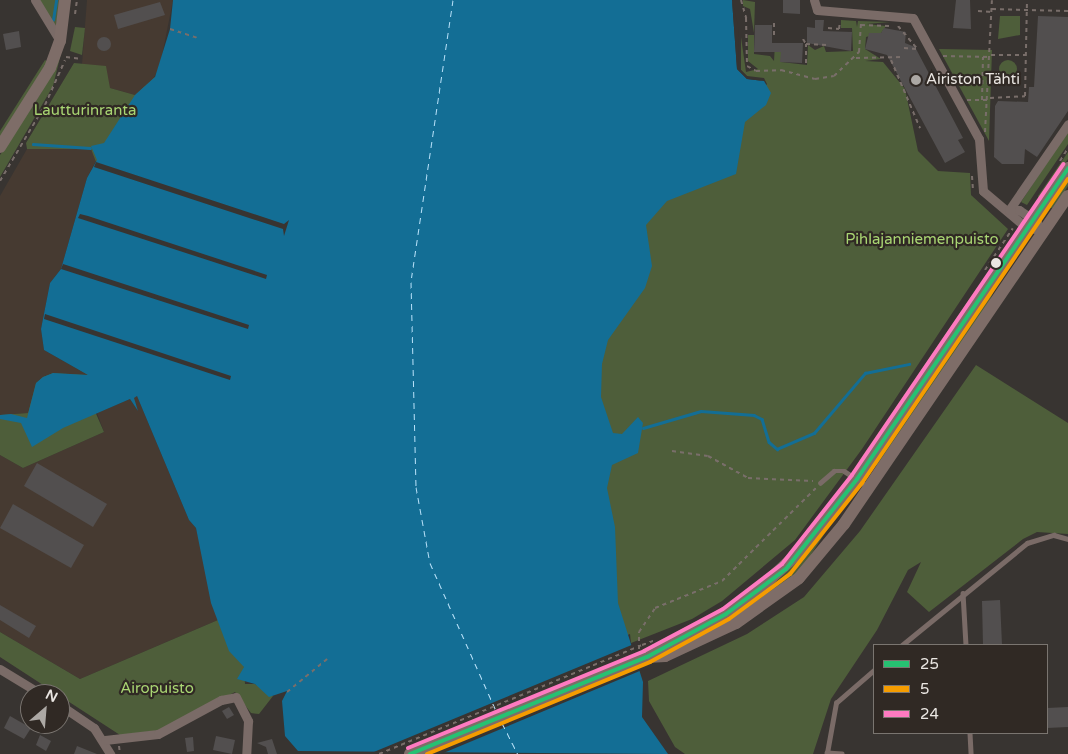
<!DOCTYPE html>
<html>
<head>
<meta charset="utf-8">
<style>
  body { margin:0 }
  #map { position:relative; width:1068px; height:754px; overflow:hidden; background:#383431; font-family:"Varela Round",sans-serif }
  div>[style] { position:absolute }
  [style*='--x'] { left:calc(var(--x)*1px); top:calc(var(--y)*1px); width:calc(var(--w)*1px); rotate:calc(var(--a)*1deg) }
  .built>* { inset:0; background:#463a31 }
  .green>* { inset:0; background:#4e5e3a }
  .round { border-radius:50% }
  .water>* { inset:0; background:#136e95 }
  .pier>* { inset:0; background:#383431 }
  .stream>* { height:2.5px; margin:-1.25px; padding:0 1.25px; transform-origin:1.25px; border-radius:1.25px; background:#136e95 }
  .ferry>* { height:1px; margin-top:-0.5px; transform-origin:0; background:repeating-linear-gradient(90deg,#b9e2fa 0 6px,transparent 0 11px) }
  .building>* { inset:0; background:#524f4f }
  .path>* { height:2px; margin-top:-1px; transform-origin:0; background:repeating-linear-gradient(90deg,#796e6a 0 4px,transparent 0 8px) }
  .lane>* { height:4.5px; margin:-2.25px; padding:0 2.25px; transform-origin:2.25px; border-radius:2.25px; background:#7a6b67 }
  .street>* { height:9px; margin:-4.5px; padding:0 4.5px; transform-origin:4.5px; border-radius:4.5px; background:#7a6b67 }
  .secondary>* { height:12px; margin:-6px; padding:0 6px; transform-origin:6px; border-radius:6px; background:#7e6d68 }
  .path-bridge>* { height:2px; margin-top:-1px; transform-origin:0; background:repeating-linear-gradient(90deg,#796e6a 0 4px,transparent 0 8px) }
  .secondary-bridge>* { height:12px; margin:-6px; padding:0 6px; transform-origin:6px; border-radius:6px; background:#7e6d68 }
  .bus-1>* { height:4px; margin:-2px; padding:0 2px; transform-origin:2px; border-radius:2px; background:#26c172 }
  .bus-2>* { height:4px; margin:-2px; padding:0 2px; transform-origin:2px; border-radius:2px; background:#f59c00 }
  .bus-3>* { height:4px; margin:-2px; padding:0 2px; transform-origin:2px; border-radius:2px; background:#fe7ac1 }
  .dots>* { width:14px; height:14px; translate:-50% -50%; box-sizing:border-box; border:2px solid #302924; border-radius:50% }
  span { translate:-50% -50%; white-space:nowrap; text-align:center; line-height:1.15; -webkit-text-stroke:4.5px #302924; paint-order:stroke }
  .poi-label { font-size:15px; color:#eae6e2 }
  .left { translate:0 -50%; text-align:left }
  .park-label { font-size:15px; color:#a9d673 }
  .legend { position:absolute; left:873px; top:644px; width:175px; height:90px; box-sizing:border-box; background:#302924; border:1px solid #7a7570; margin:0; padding:6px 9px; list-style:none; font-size:15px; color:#eae6e2 }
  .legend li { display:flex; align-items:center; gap:10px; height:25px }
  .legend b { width:25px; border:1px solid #7a7570 }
  .north { position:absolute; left:20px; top:684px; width:50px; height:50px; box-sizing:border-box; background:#302924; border:1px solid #7a7570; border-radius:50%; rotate:27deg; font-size:14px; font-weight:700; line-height:20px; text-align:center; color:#eae6e2 }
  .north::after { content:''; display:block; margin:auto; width:18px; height:22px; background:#aca8a4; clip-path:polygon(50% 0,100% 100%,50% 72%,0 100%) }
</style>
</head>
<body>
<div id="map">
  <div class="built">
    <div style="clip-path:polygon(87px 0,173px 0,160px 66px,149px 87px,135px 95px,110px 88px,82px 64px)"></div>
    <div style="clip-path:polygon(27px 149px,91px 149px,97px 159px,87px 178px,61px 269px,50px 283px,41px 329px,44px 350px,88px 375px,53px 373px,43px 377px,36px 383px,28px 413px,0 415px,0 196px)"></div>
    <div style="clip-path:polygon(137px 396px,189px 520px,196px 528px,218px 620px,80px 679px,0 632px,0 455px,23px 468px,104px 432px,97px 413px,130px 399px,138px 411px,133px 398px)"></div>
  </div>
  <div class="green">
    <div style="clip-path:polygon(38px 0,60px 0,56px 26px)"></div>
    <div style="clip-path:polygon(743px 0,755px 2px,754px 33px,750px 9px,743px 6px)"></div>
    <div style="clip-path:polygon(1000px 16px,1020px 16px,1020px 35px,998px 39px)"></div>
    <div style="clip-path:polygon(841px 20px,856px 21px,857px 27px,858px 21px,890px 22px,866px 24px,886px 26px,881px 33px,866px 37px,865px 49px,881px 59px,865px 61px,883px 62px,905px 89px,918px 151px,938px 171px,970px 173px,971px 195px,1008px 229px,862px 449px,795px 540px,722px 601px,692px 619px,631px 643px,630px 634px,623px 637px,571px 356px,609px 262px,767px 84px,764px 78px,747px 76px,741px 70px,741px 37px,746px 72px,758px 69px,748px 61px,748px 35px,754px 35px,754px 54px,770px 56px,774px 61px,775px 43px,783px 43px,781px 62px,807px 65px,808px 45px,815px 50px,824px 46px,826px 52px,853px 51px,852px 28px,841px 28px)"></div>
    <div style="clip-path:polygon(75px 27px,85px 28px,82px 55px,70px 51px)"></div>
    <div style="clip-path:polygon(67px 29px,53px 86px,0 177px,0 155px,41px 93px)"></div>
    <div style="clip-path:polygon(939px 49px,992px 50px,989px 141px)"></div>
    <div style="clip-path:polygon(45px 60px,48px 62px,0 137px,0 131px)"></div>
    <div class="round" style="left:999px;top:60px;width:18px;height:18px"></div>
    <div style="clip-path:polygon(74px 63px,106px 66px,110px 88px,135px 95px,155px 77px,159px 80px,96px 162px,91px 149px,27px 149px,26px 143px)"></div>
    <div style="clip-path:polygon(1068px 131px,1068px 144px,1041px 184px,1027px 205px,1021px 202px)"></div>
    <div style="clip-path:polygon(1068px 152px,1068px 159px,1038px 199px,1038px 196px)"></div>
    <div style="clip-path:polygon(1068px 176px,1068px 186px,1053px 209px,1048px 206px)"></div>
    <div style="clip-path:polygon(999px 278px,988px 305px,878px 465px,872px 467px)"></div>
    <div style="clip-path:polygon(979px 285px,977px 293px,862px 464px,859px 461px)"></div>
    <div style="clip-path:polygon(67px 362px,100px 369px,94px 409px,104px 432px,23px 468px,0 455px,0 415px,28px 413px,36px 383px,43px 377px,53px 373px,88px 375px)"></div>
    <div style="clip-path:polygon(976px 365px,1068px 423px,1068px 534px,1037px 532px,1023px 539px,929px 612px,907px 592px,921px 562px,908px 570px,877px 630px,831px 699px,813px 754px,685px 754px,675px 747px,649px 701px,648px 681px,747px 634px,804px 597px,860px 531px)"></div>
    <div style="clip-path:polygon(825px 533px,801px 570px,740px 616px,737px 612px,772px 587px)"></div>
    <div style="clip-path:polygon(218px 620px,242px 636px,245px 684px,255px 684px,273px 696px,259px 714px,251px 713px,235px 692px,162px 730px,120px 735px,0 657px,0 632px,80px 679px)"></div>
  </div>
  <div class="water">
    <div style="clip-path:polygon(173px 0,732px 0,737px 69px,747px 79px,764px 81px,771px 93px,766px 105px,745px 122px,736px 174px,667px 201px,646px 225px,652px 266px,645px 288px,608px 340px,602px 364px,601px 397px,613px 433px,622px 434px,638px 417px,643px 423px,638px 453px,612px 465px,607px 488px,615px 527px,618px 603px,643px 682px,642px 717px,668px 754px,298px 751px,285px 736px,282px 701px,287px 691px,269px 697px,255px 684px,237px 679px,244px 667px,229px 651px,211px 603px,196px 528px,189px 520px,137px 396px,134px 398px,138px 411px,130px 399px,63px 428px,32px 447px,21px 423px,0 419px,0 415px,11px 414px,27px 418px,36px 383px,43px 377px,53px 373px,88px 375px,44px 350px,41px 329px,50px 283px,61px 269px,87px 178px,97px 160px,91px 146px,104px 143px,135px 95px,155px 77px,170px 29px)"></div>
  </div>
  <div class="pier">
    <div style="clip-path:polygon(732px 0,738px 25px,739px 68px,748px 77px,764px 81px,747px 79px,737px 69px)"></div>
    <div style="clip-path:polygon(96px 162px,284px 224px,289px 220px,284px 236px,283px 229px,94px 167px)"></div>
    <div style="clip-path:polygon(80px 214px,88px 216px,267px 275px,266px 279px,78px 218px)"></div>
    <div style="clip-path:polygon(63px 264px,249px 325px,248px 329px,61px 269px)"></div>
    <div style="clip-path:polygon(45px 314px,231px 376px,230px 380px,44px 319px)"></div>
    <div style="clip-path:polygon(634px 644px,642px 670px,441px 754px,369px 754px)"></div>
  </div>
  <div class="stream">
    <div style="--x:53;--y:20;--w:20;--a:-81"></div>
    <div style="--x:33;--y:144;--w:57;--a:4"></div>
    <div style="--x:643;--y:428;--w:60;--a:-16.3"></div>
    <div style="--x:701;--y:411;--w:53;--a:4.3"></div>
    <div style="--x:754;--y:415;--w:9;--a:27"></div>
    <div style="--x:762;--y:419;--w:24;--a:73"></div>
    <div style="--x:769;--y:442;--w:11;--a:41"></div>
    <div style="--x:777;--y:449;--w:40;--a:-23.4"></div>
    <div style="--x:814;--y:433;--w:79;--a:-49.6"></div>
    <div style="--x:865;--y:373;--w:45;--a:-11.6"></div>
  </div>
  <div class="ferry">
    <div style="--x:453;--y:0;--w:285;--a:98.5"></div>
    <div style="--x:411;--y:282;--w:205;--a:88.6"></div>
    <div style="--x:416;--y:487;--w:77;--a:79.6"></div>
    <div style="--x:430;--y:563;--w:164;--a:65.9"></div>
    <div style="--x:502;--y:723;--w:35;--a:63"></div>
  </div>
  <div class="building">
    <div style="clip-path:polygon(783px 0,800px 0,800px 14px,783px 13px)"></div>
    <div style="clip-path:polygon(956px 0,970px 0,971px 29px,953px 28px)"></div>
    <div style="clip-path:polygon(160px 2px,165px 15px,118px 29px,114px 15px)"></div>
    <div style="clip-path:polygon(1038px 16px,1068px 17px,1068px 111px,1037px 157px,1025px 149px,1024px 164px,1002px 164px,994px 157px,995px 106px,998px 101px,1028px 102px,1029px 87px,1034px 87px)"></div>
    <div style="clip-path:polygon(815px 20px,824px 20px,823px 31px,852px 32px,851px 51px,807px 43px,807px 27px,815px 28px)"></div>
    <div style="clip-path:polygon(755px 25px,772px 25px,772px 43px,803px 43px,802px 63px,780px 62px,781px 52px,754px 52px)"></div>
    <div style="clip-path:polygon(884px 28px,906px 32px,905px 43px,915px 47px,963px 138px,958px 140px,965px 152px,945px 163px,887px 55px,865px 49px,869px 33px,881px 33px)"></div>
    <div style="clip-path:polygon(19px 31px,21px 47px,6px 50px,3px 34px)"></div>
    <div class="round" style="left:97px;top:37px;width:14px;height:14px"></div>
    <div style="clip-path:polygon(37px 463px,107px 504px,93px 527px,24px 486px)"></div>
    <div style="clip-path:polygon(13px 504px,84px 545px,71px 568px,0 528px)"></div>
    <div style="clip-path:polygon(1000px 600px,1002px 645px,983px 645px,982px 601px)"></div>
    <div style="clip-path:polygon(0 605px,36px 626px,29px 638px,0 620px)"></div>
    <div style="clip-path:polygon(229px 707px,234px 715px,227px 719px,222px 711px)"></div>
    <div style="clip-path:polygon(1068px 707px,1068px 727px,1047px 728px,1047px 708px)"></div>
    <div style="clip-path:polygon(10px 716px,31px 728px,24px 739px,4px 728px)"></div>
    <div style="clip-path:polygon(40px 735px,51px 741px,46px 751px,36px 745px)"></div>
    <div style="clip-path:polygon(216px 736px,235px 740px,232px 754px,213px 750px)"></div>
    <div style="clip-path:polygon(193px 737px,194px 751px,187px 752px,185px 738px)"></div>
    <div style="clip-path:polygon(272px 739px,277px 754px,268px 754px,266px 747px,257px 743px)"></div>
    <div style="clip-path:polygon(77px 746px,97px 754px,74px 754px)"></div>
  </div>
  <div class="path">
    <div style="--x:741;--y:0;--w:19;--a:74"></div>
    <div style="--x:746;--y:18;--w:48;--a:88.8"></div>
    <div style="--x:747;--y:66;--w:10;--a:29"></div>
    <div style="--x:756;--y:71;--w:25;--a:-2"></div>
    <div style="--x:781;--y:70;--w:35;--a:15"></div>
    <div style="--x:815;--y:79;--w:19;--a:-9"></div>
    <div style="--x:834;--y:76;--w:35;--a:-44"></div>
    <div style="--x:859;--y:52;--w:30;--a:-86"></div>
    <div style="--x:992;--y:9;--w:76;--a:1.5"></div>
    <div style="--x:978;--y:11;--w:14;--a:4"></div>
    <div style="--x:75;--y:14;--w:14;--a:-82"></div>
    <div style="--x:861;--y:25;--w:28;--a:2"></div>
    <div style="--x:898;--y:26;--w:30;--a:50"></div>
    <div style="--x:828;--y:28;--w:11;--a:5"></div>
    <div style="--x:839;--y:29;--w:8;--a:-83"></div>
    <div style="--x:170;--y:29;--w:28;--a:18"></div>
    <div style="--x:774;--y:35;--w:16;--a:-90"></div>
    <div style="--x:803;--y:39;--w:6;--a:59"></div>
    <div style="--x:806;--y:44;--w:21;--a:3"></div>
    <div style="--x:904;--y:48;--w:12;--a:5"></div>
    <div style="--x:991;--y:55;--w:35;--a:0"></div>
    <div style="--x:943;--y:56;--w:48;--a:1.2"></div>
    <div style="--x:66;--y:57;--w:16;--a:7"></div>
    <div style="--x:856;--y:58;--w:46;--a:-1.2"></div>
    <div style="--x:891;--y:60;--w:74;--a:66.9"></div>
    <div style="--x:806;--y:63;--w:19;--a:-90"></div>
    <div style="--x:990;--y:98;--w:35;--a:-3"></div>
    <div style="--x:1025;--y:96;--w:96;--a:-88.8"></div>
    <div style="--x:967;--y:100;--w:23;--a:0"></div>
    <div style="--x:982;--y:100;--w:43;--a:-88.7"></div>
    <div style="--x:985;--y:132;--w:132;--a:-87"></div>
    <div style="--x:1060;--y:161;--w:15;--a:-58"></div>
    <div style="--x:972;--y:176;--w:15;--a:86"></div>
    <div style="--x:0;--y:181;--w:88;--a:-59.4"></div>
    <div style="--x:45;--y:105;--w:49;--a:-66"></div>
    <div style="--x:985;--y:270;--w:50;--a:-56.3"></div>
    <div style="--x:672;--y:451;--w:36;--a:8"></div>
    <div style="--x:708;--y:456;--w:46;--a:28.8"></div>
    <div style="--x:748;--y:478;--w:65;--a:2.6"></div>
    <div style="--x:642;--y:645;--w:12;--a:-20"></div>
    <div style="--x:639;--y:649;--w:17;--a:-90"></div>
    <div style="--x:639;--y:632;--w:29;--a:-56"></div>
    <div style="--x:655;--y:608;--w:72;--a:-21.9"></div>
    <div style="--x:722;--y:581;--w:134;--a:-44.7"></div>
    <div style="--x:47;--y:688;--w:12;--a:31"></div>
    <div style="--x:287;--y:692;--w:52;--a:-39.5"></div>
    <div style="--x:119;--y:746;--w:8;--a:83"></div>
  </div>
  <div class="lane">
    <div style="--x:820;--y:483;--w:18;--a:-41"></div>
    <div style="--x:834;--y:471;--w:10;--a:0"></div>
    <div style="--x:844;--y:471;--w:30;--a:33"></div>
    <div style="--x:963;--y:593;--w:52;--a:86.7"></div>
    <div style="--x:902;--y:645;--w:161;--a:-39.2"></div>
    <div style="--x:1027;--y:543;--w:28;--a:-17"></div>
    <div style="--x:1054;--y:535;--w:15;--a:16"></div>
    <div style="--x:970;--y:733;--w:21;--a:87"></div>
    <div style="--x:842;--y:754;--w:15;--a:-176"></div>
    <div style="--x:827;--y:753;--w:51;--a:-79.8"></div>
    <div style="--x:836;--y:703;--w:50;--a:-41"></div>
  </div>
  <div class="street">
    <div style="--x:35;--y:0;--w:48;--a:58.6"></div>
    <div style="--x:814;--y:0;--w:10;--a:73"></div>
    <div style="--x:817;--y:10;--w:96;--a:4.8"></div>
    <div style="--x:913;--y:18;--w:138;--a:61.4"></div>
    <div style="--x:979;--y:139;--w:52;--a:85.6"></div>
    <div style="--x:983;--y:191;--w:57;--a:40.1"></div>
    <div style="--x:1027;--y:228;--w:17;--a:7"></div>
    <div style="--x:1009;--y:210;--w:104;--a:-55.5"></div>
    <div style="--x:1009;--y:210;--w:10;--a:0"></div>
    <div style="--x:1019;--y:210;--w:22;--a:34"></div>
    <div style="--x:0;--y:669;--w:48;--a:31.4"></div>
    <div style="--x:60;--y:705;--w:41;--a:34.1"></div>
    <div style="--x:94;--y:728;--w:31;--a:58"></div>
    <div style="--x:105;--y:740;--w:53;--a:-6.5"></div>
    <div style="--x:158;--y:734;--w:72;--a:-28.4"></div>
    <div style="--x:221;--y:700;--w:15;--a:-11"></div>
    <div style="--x:236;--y:697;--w:27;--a:63"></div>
    <div style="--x:248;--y:721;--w:33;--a:93"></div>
  </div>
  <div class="secondary">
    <div style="--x:0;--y:147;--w:93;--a:-57.7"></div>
    <div style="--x:50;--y:68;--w:29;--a:-70"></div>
    <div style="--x:60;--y:41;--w:41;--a:-83"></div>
    <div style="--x:647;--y:657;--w:112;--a:-29.3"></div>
    <div style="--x:745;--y:602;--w:86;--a:-42.6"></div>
    <div style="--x:808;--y:544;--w:81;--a:-53"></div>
    <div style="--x:857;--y:479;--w:376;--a:-55.8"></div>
    <div style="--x:647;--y:657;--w:18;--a:-3"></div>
    <div style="--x:665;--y:656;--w:78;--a:-24.9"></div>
    <div style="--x:736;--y:623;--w:77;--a:-35.5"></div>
    <div style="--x:799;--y:578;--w:70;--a:-50.2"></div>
    <div style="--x:844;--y:524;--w:397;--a:-55.7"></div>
  </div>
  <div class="path-bridge">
    <div style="--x:379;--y:754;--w:285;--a:-22.5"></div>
  </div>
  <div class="secondary-bridge">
    <div style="--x:410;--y:754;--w:256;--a:-22.3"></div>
  </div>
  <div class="bus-1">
    <div style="--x:410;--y:754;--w:256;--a:-22.3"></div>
    <div style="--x:647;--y:657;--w:90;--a:-28.6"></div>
    <div style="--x:726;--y:614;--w:75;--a:-36.9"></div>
    <div style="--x:786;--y:569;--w:115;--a:-51.7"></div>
    <div style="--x:857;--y:479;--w:376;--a:-55.8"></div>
  </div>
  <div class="bus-2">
    <div style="--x:427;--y:754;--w:241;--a:-22.4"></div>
    <div style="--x:650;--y:662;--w:90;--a:-28.6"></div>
    <div style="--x:729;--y:619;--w:76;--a:-36.4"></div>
    <div style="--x:790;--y:574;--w:116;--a:-51.6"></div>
    <div style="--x:862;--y:483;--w:367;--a:-55.9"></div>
  </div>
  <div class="bus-3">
    <div style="--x:408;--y:748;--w:255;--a:-22.3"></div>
    <div style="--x:644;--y:651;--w:89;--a:-28"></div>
    <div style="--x:723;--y:609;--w:74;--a:-37.3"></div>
    <div style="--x:782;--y:564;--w:113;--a:-51.8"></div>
    <div style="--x:852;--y:475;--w:376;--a:-55.8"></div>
  </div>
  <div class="dots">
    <div style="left:916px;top:80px;background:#aca8a4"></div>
    <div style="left:996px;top:263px;background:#eae6e2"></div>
  </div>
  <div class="poi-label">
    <span class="left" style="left:926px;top:80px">Airiston Tähti</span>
  </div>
  <div class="park-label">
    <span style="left:85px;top:111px">Lautturinranta</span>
    <span style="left:922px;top:240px">Pihlajanniemenpuisto</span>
    <span style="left:157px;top:689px">Airopuisto</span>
  </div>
  <ul class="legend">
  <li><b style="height:6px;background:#26c172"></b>25</li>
  <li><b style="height:6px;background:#f59c00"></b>5</li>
  <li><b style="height:6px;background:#fe7ac1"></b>24</li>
  </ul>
  <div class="north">N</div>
</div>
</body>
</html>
